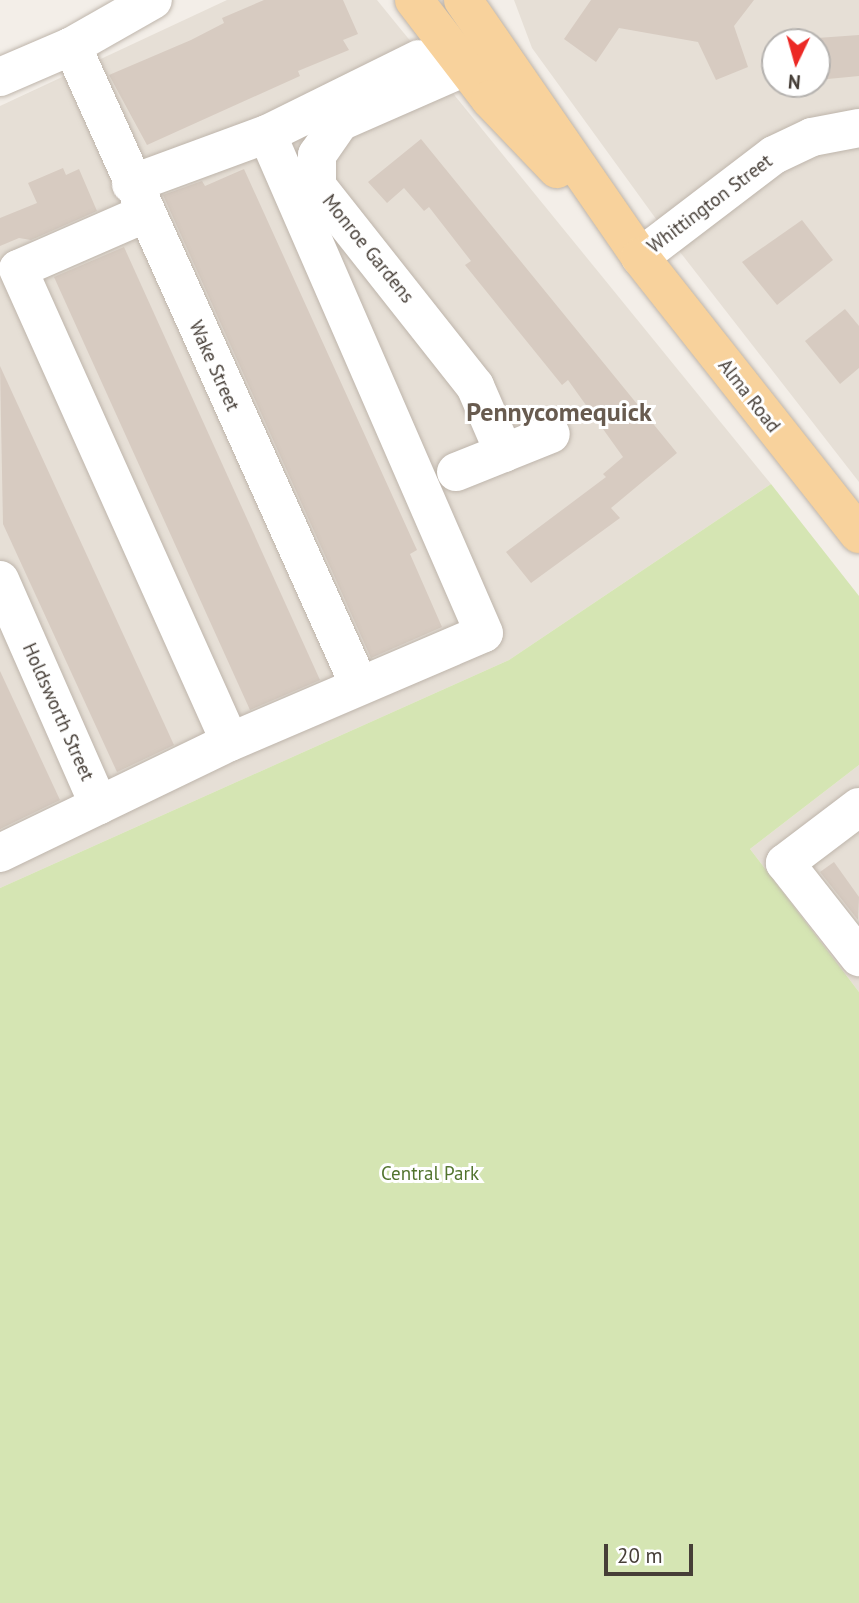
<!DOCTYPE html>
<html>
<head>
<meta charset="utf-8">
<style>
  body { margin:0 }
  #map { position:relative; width:859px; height:1603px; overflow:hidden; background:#f3eee8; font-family:"PT Sans",sans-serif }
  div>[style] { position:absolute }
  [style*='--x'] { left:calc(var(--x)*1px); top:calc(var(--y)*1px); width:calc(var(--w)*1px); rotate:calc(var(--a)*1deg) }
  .residential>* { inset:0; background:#e6dfd6 }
  .green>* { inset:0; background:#d5e5b3 }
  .building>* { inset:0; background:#d7cbc1 }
  .roads { filter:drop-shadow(0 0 2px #beb5ab) drop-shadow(0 0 2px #beb5ab) }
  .minor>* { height:38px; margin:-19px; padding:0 19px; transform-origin:19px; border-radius:19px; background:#fff }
  .major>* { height:38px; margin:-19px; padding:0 19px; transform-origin:19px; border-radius:19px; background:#f8d29c }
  span { translate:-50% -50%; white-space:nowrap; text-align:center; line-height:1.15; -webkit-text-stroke:6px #fff; paint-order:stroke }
  .street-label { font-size:19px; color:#463e37 }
  .park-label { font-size:19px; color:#52742e }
  .district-label { font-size:26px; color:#685b4f; font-weight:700 }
  .north { position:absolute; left:761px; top:28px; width:70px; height:70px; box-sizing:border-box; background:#fff; border:2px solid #b5b2af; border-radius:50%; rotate:185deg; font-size:19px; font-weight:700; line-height:28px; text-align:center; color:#463e37 }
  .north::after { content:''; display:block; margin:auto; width:24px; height:32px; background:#ec2925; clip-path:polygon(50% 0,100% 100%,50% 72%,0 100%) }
  .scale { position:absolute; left:604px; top:1544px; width:89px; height:32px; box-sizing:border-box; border:4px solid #463e37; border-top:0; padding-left:9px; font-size:21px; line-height:24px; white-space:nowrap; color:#463e37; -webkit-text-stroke:5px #fff; paint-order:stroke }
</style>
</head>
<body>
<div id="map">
  <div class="residential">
    <div style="clip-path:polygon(227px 0,377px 0,771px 484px,509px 660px,0 888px,0 106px)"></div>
    <div style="clip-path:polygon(evenodd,514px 0,859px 0,859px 482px,680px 252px,532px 48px,514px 0,775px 42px,817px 42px,817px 84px,775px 84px,775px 42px)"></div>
    <div style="clip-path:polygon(859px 765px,859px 992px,750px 849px)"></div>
  </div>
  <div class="green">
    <div style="clip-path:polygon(771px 484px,859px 596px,859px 765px,750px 849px,859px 992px,859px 1603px,0 1603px,0 888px,509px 660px)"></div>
  </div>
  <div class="building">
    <div style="clip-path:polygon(264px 0,343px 0,358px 34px,343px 40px,349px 50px,298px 71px,300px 76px,147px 145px,109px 75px,191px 40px,224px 23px,222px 18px)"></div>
    <div style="clip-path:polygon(591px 0,754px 0,734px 26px,748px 67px,716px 80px,698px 42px,619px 28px,596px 62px,564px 39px)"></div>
    <div style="clip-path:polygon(859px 35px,859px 76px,817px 80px,817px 38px)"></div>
    <div style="clip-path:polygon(421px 139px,677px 453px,611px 508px,620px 518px,531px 583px,506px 552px,606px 477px,603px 474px,623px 457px,568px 380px,562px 385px,465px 265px,471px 261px,429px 207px,424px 211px,404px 188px,387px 203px,368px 182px)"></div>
    <div style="clip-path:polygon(63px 168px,66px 175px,79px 169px,97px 211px,31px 240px,19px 238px,0 246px,0 218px,37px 203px,28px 183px)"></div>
    <div style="clip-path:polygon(244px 169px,417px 550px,410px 554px,442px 627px,371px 658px,163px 195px,202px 181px,205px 186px)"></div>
    <div style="clip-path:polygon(802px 220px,833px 260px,777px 305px,742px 262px)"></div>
    <div style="clip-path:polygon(124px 247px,320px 680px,250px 710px,54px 277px)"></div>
    <div style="clip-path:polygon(845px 309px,859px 326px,859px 368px,840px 384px,805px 341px)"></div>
    <div style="clip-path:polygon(0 366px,174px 745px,117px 772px,3px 524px)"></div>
    <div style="clip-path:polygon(0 671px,60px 800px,0 829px)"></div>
    <div style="clip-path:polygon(834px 862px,859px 897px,858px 920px,820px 872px)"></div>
  </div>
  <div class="roads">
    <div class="minor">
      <div style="--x:72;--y:46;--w:700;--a:65.81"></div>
      <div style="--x:465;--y:67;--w:137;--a:156.3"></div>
      <div style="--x:340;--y:122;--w:40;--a:124.9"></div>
      <div style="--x:317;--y:155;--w:31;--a:90"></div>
      <div style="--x:317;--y:186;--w:255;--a:51.7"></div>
      <div style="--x:475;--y:386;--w:73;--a:66.6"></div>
      <div style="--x:0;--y:77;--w:78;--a:-23.3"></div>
      <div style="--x:72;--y:46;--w:93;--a:-29.6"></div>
      <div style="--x:131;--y:184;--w:145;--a:-20.2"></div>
      <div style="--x:267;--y:134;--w:169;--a:-26.3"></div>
      <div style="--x:144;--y:214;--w:137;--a:156.4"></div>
      <div style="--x:18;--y:269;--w:518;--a:65.86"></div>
      <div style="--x:640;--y:257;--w:168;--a:-37.3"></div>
      <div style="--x:774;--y:155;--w:42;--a:-25.3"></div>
      <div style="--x:812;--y:137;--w:48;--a:-10.8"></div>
      <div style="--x:456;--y:472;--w:102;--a:-21.8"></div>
      <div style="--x:0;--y:580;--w:246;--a:66.3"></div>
      <div style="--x:859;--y:807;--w:93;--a:142.9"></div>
      <div style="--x:785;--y:863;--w:120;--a:51.8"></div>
      <div style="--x:0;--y:853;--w:255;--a:-25.8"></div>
      <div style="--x:230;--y:742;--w:276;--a:-23.2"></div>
      <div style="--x:484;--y:633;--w:544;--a:-113.5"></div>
    </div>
    <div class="major">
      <div style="--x:414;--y:0;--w:125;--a:52.5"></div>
      <div style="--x:490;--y:99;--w:97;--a:46.3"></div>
      <div style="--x:463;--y:0;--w:312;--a:55.4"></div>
      <div style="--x:640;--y:257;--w:353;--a:51.7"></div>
    </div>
  </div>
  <div class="street-label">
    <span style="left:710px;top:204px;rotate:-37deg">Whittington Street</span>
    <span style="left:368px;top:249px;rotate:51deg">Monroe Gardens</span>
    <span style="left:214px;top:366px;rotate:66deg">Wake Street</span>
    <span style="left:749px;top:396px;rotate:52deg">Alma Road</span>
    <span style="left:58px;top:712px;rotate:66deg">Holdsworth Street</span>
  </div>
  <div class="park-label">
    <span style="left:430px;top:1174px">Central Park</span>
  </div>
  <div class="district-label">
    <span style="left:559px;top:412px">Pennycomequick</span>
  </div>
  <div class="north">N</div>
  <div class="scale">20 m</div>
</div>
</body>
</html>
